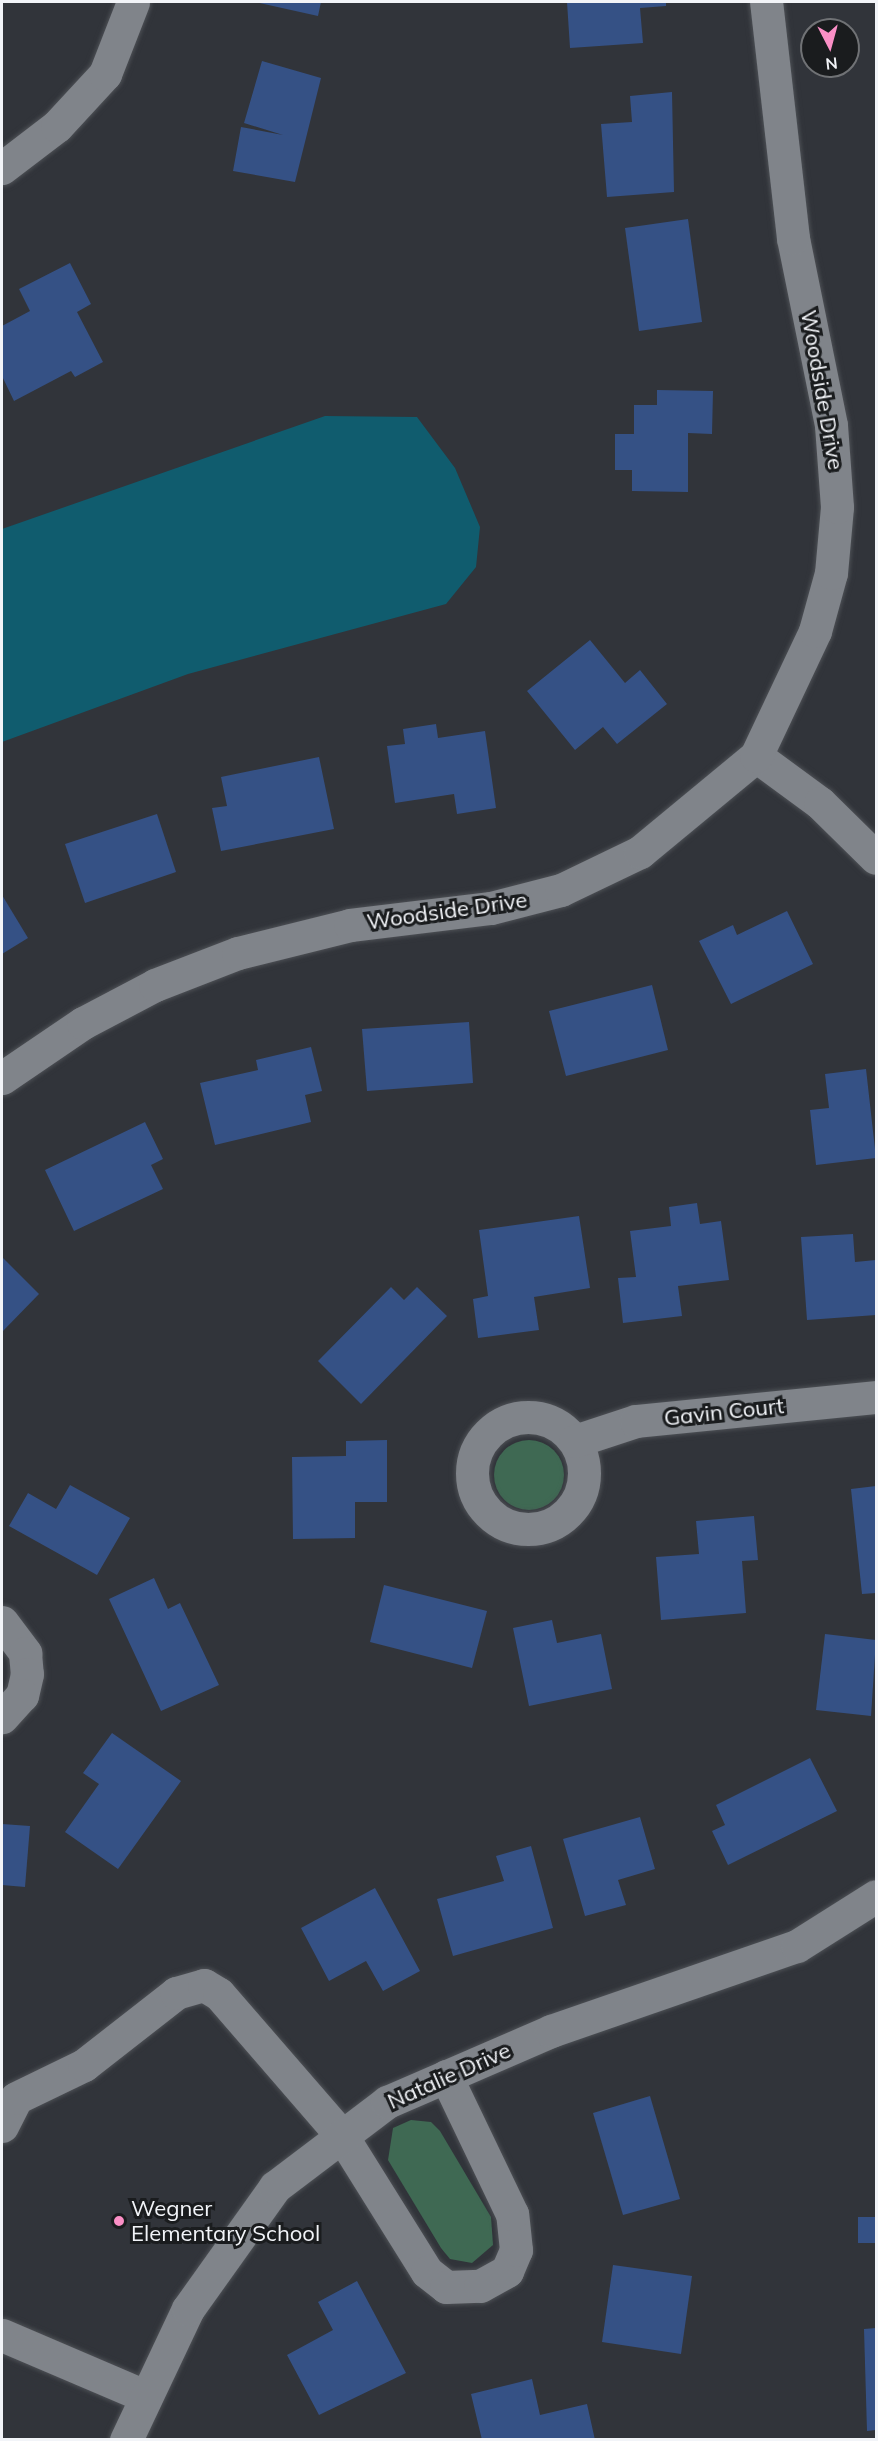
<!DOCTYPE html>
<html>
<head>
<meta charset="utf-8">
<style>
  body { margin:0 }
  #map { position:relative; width:878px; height:2441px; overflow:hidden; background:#31343a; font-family:Mulish,sans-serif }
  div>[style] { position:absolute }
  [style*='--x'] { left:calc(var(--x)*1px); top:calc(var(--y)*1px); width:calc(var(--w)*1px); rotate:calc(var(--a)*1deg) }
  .green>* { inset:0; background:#3f6953 }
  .round { border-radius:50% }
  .water>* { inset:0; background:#105c6e }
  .building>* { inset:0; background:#355185 }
  .roads { filter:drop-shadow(0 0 2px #4d5055) drop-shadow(0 0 2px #4d5055) }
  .minor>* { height:33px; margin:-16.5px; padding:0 16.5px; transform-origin:16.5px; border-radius:16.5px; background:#80848a }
  .minor>.ring { margin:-16.5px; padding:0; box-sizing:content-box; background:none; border:33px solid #80848a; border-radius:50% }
  .dots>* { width:16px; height:16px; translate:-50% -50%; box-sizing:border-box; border:3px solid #1a1c1e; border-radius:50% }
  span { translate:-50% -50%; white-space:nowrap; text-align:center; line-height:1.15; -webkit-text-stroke:6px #1a1c1e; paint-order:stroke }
  .street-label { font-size:22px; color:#f2f4f8 }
  .poi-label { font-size:22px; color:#f2f4f8 }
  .left { translate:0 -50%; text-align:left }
  .frame { position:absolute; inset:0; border:3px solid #f2f4f8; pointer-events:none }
  .north { position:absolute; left:800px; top:18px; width:60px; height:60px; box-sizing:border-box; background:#1a1c1e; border:2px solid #707275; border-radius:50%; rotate:174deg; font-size:16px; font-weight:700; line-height:24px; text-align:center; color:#f2f4f8 }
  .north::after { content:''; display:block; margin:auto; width:21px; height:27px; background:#fb8fc6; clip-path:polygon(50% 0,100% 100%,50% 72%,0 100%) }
</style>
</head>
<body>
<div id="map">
  <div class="green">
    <div class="round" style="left:494px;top:1440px;width:70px;height:70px"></div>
    <div style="clip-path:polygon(411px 2120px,431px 2122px,440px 2131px,491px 2217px,493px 2245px,472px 2263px,450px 2259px,441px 2248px,388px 2160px,393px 2128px)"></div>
  </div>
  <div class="water">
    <div style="clip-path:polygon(325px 416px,417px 417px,455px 468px,480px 527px,476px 567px,446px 604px,188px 674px,2px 742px,2px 529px)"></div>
  </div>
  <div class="building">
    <div style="clip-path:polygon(255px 2px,321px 2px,318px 16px)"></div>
    <div style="clip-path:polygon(567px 2px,666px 2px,666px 6px,640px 8px,643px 43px,570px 48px)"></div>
    <div style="clip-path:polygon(262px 61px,321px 78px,295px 182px,233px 171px,241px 127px,283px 135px,244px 123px)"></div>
    <div style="clip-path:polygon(672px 92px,674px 192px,607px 197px,601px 124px,632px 122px,630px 96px)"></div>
    <div style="clip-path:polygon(688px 219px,702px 322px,639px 331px,625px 228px)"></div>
    <div style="clip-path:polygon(70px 263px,91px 304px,77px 312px,103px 362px,75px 377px,71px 371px,14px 401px,2px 376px,2px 326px,30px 311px,19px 289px)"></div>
    <div style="clip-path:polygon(657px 390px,713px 391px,712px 434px,688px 433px,688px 492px,632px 491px,632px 470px,615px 470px,615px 434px,634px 434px,634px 405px,657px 405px)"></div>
    <div style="clip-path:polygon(590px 640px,625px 683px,640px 670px,667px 704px,617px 744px,603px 727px,575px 750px,527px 691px)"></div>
    <div style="clip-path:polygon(436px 724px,438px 738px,485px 731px,496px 808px,457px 814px,454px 794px,395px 803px,387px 746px,405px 744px,403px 729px)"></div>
    <div style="clip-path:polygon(319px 757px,334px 829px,221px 851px,212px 808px,227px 806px,221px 777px)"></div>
    <div style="clip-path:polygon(157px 814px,176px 872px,85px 903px,65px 844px)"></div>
    <div style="clip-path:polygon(2px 895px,28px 938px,2px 954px)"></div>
    <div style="clip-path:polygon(787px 911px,813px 964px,731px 1004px,699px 941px,733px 925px,737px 935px)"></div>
    <div style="clip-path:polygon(652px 985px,668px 1050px,566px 1076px,549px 1011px)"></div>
    <div style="clip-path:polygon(469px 1022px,473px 1083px,367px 1091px,362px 1029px)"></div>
    <div style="clip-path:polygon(311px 1047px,322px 1091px,305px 1095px,311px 1122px,215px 1145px,200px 1083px,258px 1070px,256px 1060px)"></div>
    <div style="clip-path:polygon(866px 1069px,876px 1158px,816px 1165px,810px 1110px,829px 1108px,825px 1074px)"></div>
    <div style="clip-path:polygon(145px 1122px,163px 1159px,151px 1165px,163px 1189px,74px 1231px,45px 1170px)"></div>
    <div style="clip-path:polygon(697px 1203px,700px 1224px,721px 1221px,729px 1280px,678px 1286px,682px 1316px,623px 1323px,618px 1278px,636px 1277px,630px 1231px,671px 1226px,669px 1207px)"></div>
    <div style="clip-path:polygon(579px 1216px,590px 1288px,534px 1297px,539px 1330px,478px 1338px,473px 1299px,488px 1296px,479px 1230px)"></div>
    <div style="clip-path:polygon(853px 1234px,855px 1262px,876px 1260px,876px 1315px,807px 1320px,801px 1237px)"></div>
    <div style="clip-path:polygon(2px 1257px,39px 1294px,2px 1332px)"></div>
    <div style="clip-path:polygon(391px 1287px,404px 1300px,417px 1287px,447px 1316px,361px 1404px,318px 1361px)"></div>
    <div style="clip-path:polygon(387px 1440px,387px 1502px,355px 1502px,355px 1538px,293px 1539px,292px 1457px,346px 1456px,346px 1441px)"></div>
    <div style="clip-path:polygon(70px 1485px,130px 1518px,97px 1575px,9px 1526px,28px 1493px,56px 1509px)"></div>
    <div style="clip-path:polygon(876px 1486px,876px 1593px,862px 1594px,851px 1489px)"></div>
    <div style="clip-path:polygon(754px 1516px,758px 1560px,742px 1561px,746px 1613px,661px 1620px,656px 1557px,699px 1554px,696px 1521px)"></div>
    <div style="clip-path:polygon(154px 1578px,168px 1609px,180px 1603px,219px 1685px,161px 1711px,109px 1599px)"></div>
    <div style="clip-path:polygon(384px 1585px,487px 1611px,472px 1668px,370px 1642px)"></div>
    <div style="clip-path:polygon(552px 1620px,557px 1643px,601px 1634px,612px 1689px,529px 1706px,513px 1628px)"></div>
    <div style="clip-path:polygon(825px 1634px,876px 1640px,871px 1716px,816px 1710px)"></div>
    <div style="clip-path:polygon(112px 1733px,181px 1781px,118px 1869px,65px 1832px,99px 1784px,83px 1773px)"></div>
    <div style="clip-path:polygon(810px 1758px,837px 1811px,728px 1865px,712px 1831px,725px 1825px,716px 1805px)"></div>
    <div style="clip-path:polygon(640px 1817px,655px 1869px,618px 1880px,626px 1905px,585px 1916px,563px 1839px)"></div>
    <div style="clip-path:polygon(2px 1824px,30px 1826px,25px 1887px,2px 1885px)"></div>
    <div style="clip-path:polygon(531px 1846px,553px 1928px,453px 1956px,437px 1899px,504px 1881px,496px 1856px)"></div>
    <div style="clip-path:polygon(375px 1888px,420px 1971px,383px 1991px,366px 1961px,329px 1981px,301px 1928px)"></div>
    <div style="clip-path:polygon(650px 2096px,680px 2199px,623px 2215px,593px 2113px)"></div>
    <div style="clip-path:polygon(858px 2217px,876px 2217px,876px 2243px,858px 2243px)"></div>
    <div style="clip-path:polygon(613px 2265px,692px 2276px,681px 2354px,602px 2342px)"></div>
    <div style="clip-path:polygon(357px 2281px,406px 2373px,319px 2415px,287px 2355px,333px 2330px,318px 2302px)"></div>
    <div style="clip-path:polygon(876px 2328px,876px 2430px,867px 2431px,864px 2329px)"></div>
    <div style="clip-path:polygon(532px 2379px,540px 2415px,587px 2404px,595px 2440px,482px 2440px,471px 2394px)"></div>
  </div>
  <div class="roads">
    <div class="minor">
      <div style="--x:2;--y:168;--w:69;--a:-37.4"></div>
      <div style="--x:57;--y:126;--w:71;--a:-47.3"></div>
      <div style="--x:105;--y:74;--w:77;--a:-68.7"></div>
      <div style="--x:756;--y:756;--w:79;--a:36.3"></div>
      <div style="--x:820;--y:803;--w:78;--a:44.5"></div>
      <div style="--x:2;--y:1078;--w:98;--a:-34.2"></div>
      <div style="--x:83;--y:1023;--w:81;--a:-27.8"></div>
      <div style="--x:155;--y:985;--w:89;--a:-21.1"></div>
      <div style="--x:238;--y:953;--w:115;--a:-14"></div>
      <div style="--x:350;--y:925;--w:142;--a:-6.9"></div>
      <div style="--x:491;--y:908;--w:72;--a:-14.4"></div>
      <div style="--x:561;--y:890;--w:88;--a:-25.7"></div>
      <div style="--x:640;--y:852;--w:151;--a:-39.6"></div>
      <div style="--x:756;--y:756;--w:138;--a:-64.7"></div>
      <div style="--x:815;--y:631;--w:60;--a:-74.6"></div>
      <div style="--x:831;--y:573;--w:66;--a:-84.8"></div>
      <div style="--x:837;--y:507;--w:82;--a:-94.2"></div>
      <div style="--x:831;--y:425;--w:191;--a:-101.5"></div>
      <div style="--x:793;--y:238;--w:238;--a:-96.5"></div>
      <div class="ring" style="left:472px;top:1417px;width:79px;height:79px"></div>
      <div style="--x:575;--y:1441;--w:64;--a:-18.2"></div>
      <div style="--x:636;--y:1421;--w:241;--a:-5.7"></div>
      <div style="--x:2;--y:1622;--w:39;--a:53"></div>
      <div style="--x:25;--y:1653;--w:21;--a:85"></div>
      <div style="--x:27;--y:1674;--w:22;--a:103"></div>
      <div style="--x:22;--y:1695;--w:30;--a:132"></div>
      <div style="--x:2;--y:2126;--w:31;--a:-63"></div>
      <div style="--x:16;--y:2098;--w:76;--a:-25.9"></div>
      <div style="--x:84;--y:2065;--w:117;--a:-38"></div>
      <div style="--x:176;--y:1993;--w:29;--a:-16"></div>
      <div style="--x:204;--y:1985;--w:17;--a:31"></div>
      <div style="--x:219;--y:1994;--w:188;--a:49.1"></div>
      <div style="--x:342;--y:2136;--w:160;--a:58"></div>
      <div style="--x:427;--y:2272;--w:24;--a:38"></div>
      <div style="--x:446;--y:2287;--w:34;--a:-2"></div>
      <div style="--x:480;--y:2286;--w:31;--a:-29"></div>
      <div style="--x:507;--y:2271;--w:23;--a:-67"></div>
      <div style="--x:516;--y:2250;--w:36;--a:-96"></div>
      <div style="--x:512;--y:2214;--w:153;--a:-115.6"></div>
      <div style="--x:2;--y:2335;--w:155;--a:23.1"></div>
      <div style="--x:126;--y:2440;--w:145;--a:-64.7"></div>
      <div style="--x:188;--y:2309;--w:150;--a:-54.5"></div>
      <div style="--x:275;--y:2187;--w:141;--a:-37.2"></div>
      <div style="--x:387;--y:2102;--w:179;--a:-23.4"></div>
      <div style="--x:551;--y:2031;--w:260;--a:-19.1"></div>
      <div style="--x:797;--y:1946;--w:93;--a:-32.3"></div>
    </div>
  </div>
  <div class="dots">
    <div style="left:119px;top:2221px;background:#fb8fc6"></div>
  </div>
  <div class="street-label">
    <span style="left:822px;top:390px;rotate:80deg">Woodside Drive</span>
    <span style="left:447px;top:911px;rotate:-8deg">Woodside Drive</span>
    <span style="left:724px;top:1412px;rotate:-6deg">Gavin Court</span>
    <span style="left:449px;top:2076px;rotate:-24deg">Natalie Drive</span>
  </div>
  <div class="poi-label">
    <span class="left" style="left:131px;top:2221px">Wegner<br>Elementary School</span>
  </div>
  <div class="frame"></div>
  <div class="north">N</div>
</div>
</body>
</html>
